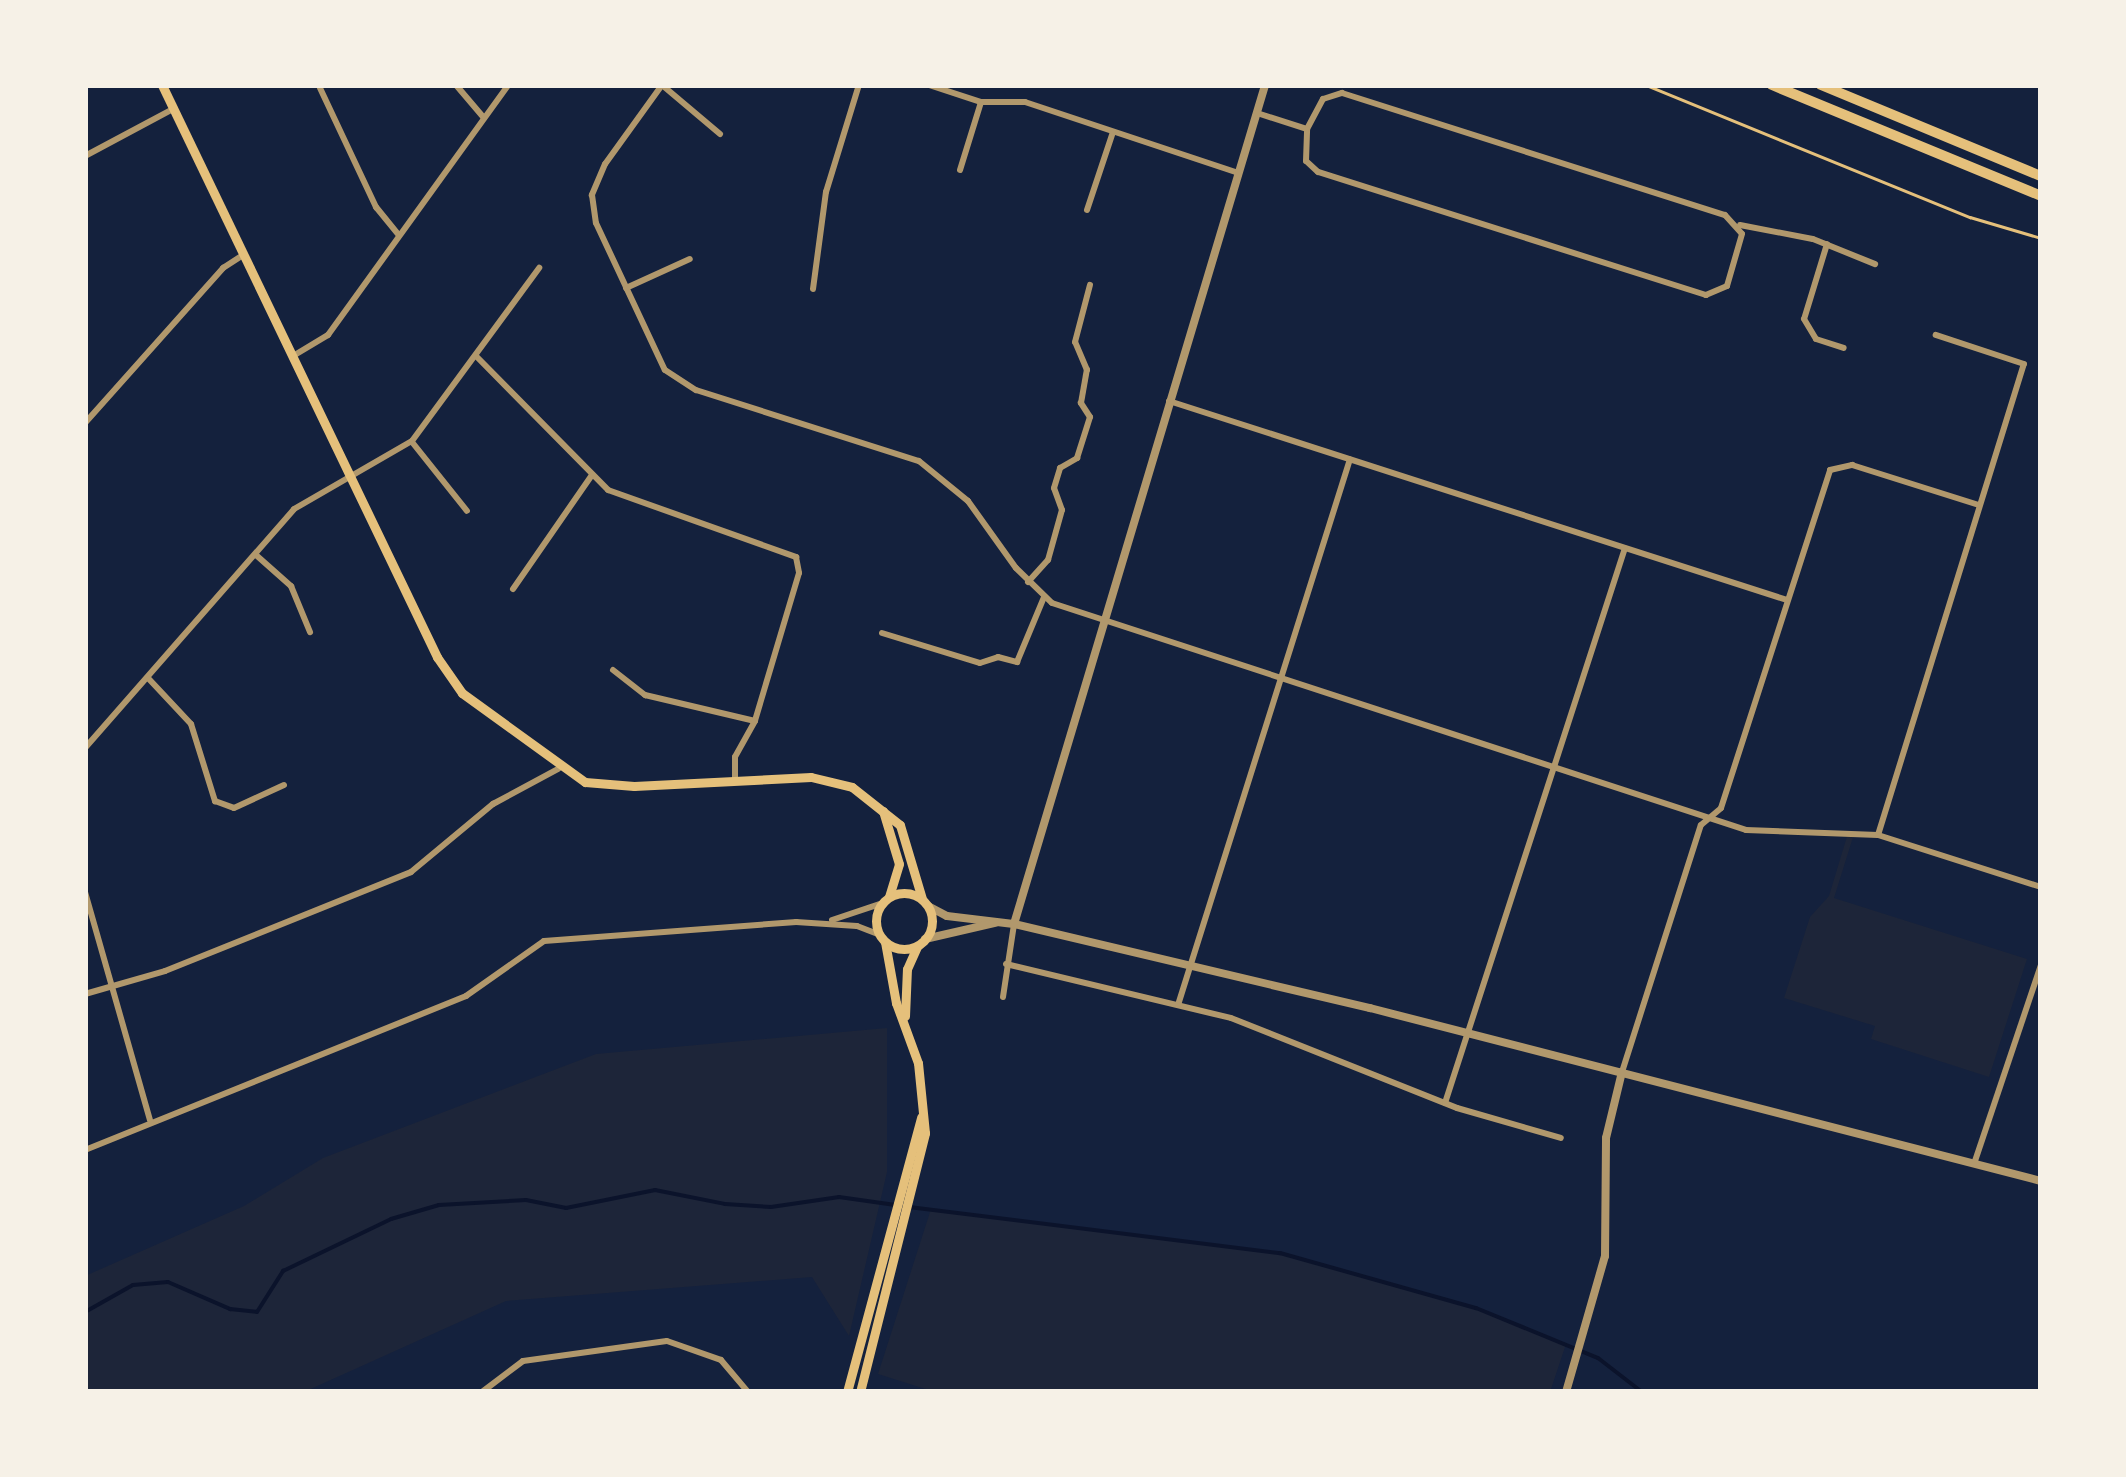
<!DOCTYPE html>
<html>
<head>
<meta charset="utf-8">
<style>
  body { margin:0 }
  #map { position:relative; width:2126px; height:1477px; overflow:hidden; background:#14213d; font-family:Overpass,sans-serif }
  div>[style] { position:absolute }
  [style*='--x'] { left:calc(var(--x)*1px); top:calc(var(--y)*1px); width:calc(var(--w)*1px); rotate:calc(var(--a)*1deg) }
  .green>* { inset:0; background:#1d2539 }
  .stream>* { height:4px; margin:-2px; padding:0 2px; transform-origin:2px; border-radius:2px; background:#0b132b }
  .path>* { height:2.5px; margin:-1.25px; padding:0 1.25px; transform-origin:1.25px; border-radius:1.25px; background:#e5c07b }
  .minor>* { height:6px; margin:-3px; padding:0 3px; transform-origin:3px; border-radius:3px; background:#b1986c }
  .tertiary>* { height:8px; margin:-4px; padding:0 4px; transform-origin:4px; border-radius:4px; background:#b1986c }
  .secondary>* { height:9px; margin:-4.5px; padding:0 4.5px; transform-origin:4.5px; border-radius:4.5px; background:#e5c07b }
  .secondary>.ring { margin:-4.5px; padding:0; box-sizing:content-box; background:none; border:9px solid #e5c07b; border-radius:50% }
  .trunk>* { height:10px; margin:-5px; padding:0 5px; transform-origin:5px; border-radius:5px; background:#e5c07b }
  span { translate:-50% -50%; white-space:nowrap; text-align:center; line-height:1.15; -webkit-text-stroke:9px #f6f1e7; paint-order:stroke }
  .frame { position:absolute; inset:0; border:88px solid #f6f1e7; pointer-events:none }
</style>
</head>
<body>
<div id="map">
  <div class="green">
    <div style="clip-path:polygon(1848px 833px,1854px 834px,1834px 898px,2027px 959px,1989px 1077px,1871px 1039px,1875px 1026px,1784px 998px,1810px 917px,1829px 896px)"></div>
    <div style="clip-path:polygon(887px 1028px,887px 1172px,849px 1336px,812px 1277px,506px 1301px,304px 1392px,85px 1392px,85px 1276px,244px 1206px,323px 1158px,596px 1054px)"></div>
    <div style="clip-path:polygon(931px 1209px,1280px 1253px,1476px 1308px,1566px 1344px,1550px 1392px,935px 1392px,878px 1374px)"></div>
  </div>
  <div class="stream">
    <div style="--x:909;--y:1207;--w:374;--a:7.1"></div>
    <div style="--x:1280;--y:1253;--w:204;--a:15.7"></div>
    <div style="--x:1476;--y:1308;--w:132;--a:22.3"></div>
    <div style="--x:1598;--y:1358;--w:56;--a:37.7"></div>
    <div style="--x:85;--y:1312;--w:55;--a:-29.4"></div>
    <div style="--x:133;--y:1285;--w:35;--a:-5"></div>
    <div style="--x:168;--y:1282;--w:68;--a:23.5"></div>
    <div style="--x:230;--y:1309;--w:27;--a:6"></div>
    <div style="--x:257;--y:1312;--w:49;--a:-57.6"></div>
    <div style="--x:283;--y:1271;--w:120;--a:-25.7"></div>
    <div style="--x:391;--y:1219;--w:50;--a:-16.3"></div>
    <div style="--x:439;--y:1205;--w:87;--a:-3.3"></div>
    <div style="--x:526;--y:1200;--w:41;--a:11.3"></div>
    <div style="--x:566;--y:1208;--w:91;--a:-11.4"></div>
    <div style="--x:655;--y:1190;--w:71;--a:11.3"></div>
    <div style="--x:725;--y:1204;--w:46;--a:3.7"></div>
    <div style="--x:771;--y:1207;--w:69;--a:-8.4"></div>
    <div style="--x:839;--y:1197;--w:57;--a:8.1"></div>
  </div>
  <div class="path">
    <div style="--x:1646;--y:85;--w:350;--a:22.2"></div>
    <div style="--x:1970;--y:217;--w:74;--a:16.5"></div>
  </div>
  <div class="minor">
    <div style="--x:456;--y:85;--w:43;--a:49.7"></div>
    <div style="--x:662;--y:85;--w:97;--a:125.8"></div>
    <div style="--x:605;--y:164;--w:34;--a:113"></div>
    <div style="--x:592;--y:195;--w:28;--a:82"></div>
    <div style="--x:596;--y:223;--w:162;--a:64.9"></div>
    <div style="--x:665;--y:370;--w:37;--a:33"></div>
    <div style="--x:696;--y:390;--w:234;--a:17.7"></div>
    <div style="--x:919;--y:461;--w:63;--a:39.2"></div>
    <div style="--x:968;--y:501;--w:82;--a:54.4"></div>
    <div style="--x:1016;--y:568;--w:50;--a:44.2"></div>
    <div style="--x:1052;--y:603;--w:730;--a:18.11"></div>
    <div style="--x:1746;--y:830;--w:132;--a:2.2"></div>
    <div style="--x:1878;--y:835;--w:171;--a:17.7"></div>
    <div style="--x:662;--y:85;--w:76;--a:40.2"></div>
    <div style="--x:929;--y:85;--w:55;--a:18.1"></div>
    <div style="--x:981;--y:102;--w:44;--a:0"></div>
    <div style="--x:1025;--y:102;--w:225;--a:18.4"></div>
    <div style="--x:320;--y:88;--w:132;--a:64.8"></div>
    <div style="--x:376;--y:207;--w:36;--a:51"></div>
    <div style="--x:1342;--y:93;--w:402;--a:17.7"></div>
    <div style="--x:1725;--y:215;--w:25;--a:48"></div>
    <div style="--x:1742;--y:234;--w:54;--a:106.1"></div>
    <div style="--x:1727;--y:286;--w:23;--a:157"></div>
    <div style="--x:1706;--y:295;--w:407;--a:-162.4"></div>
    <div style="--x:1318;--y:172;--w:16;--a:-137"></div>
    <div style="--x:1306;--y:161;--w:32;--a:-88"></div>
    <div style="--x:1307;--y:129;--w:34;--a:-62"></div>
    <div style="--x:1323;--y:99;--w:20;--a:-18"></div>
    <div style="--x:1257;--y:113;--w:52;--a:17.7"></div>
    <div style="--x:85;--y:156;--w:100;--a:-28.1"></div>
    <div style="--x:960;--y:170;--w:71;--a:-72.8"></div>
    <div style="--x:1087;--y:210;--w:82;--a:-71.6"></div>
    <div style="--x:1740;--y:225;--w:74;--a:10.9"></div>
    <div style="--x:1813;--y:239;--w:67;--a:22"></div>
    <div style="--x:1827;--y:244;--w:78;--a:107"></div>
    <div style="--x:1804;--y:319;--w:23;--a:59"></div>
    <div style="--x:1816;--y:339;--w:29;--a:18"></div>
    <div style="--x:626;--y:288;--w:70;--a:-24.4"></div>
    <div style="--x:813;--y:289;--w:98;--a:-82.4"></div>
    <div style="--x:826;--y:192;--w:112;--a:-72.9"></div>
    <div style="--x:293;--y:356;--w:41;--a:-31"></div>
    <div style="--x:328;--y:335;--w:308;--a:-54.2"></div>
    <div style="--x:477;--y:357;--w:187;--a:45.4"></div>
    <div style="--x:608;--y:490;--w:200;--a:19.6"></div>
    <div style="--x:796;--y:557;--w:16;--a:79"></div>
    <div style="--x:799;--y:573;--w:154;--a:106.6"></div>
    <div style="--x:755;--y:721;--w:41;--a:119.1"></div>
    <div style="--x:735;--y:757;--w:23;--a:90"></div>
    <div style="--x:1169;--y:401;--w:649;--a:17.85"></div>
    <div style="--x:85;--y:423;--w:208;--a:-48.3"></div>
    <div style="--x:223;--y:268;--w:24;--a:-33"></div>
    <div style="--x:412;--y:442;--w:88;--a:51.4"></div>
    <div style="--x:256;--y:555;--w:47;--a:41.5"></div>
    <div style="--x:291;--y:586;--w:50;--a:67.6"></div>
    <div style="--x:1028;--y:582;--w:30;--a:-48"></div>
    <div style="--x:1048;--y:560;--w:52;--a:-74.4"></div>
    <div style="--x:1062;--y:510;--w:23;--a:-110"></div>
    <div style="--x:1054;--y:488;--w:21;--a:-73"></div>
    <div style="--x:1060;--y:468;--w:20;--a:-30"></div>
    <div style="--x:1077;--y:458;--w:43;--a:-72.4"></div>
    <div style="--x:1090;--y:417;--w:17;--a:-123"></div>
    <div style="--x:1081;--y:403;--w:34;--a:-80"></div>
    <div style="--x:1087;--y:370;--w:30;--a:-113"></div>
    <div style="--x:1075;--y:342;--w:59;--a:-75.3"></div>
    <div style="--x:513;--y:589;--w:139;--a:-55.3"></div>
    <div style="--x:882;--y:633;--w:102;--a:17"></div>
    <div style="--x:980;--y:663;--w:19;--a:-18"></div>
    <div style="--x:998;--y:657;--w:20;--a:15"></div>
    <div style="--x:1017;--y:662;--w:70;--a:-67.4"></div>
    <div style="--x:613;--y:670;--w:41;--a:38"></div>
    <div style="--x:645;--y:695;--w:113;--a:13.3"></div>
    <div style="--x:148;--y:678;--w:63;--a:46.9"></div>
    <div style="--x:191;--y:724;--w:81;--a:72.7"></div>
    <div style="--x:215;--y:801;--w:20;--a:20"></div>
    <div style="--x:234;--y:808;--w:55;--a:-24.7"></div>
    <div style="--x:85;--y:748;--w:317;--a:-48.8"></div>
    <div style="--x:294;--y:509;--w:136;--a:-30"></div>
    <div style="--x:412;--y:441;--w:215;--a:-53.7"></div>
    <div style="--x:1878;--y:835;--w:493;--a:-72.8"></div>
    <div style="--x:2024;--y:364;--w:93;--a:-161.8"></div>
    <div style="--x:85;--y:892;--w:237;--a:74.1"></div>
    <div style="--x:832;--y:920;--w:54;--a:-18.4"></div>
    <div style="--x:1006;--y:964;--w:231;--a:13.5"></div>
    <div style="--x:1231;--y:1018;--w:243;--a:21.7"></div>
    <div style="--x:1457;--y:1108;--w:108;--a:16.1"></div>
    <div style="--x:85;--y:994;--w:83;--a:-16"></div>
    <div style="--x:165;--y:971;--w:265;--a:-21.9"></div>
    <div style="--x:411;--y:872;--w:107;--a:-39.7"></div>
    <div style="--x:493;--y:804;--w:74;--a:-28.3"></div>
    <div style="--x:1003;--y:997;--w:74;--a:-81.4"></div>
    <div style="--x:1178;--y:1005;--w:572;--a:-72.51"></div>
    <div style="--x:1622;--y:1072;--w:259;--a:-72.3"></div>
    <div style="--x:1701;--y:825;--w:26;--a:-40"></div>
    <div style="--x:1721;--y:808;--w:355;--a:-72.1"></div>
    <div style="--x:1830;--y:470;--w:23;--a:-13"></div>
    <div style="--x:1852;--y:465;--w:133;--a:17.5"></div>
    <div style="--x:1445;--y:1103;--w:583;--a:-72.03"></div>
    <div style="--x:85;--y:1150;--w:411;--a:-22"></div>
    <div style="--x:466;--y:996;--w:95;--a:-35.2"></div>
    <div style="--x:544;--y:941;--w:253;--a:-4.3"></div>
    <div style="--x:796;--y:922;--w:61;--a:3.8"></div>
    <div style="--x:857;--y:926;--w:25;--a:21"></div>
    <div style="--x:1974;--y:1164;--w:210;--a:-71.4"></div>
    <div style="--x:482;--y:1392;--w:51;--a:-37.1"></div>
    <div style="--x:523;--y:1361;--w:145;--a:-7.9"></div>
    <div style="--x:667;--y:1341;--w:57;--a:19.4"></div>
    <div style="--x:721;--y:1360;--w:42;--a:49.8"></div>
  </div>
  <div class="tertiary">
    <div style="--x:928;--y:906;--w:21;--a:28"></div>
    <div style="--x:947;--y:916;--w:67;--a:6.8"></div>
    <div style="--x:1014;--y:924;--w:366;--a:13.3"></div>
    <div style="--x:1370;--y:1008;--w:693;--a:14.46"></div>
    <div style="--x:1014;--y:924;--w:876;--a:-73.34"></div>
    <div style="--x:925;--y:939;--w:72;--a:-12.9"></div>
    <div style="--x:1566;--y:1392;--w:141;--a:-74"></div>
    <div style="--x:1605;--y:1256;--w:118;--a:-89.5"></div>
    <div style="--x:1606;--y:1138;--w:68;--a:-76.4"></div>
  </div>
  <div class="secondary">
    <div style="--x:162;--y:85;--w:635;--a:64.32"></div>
    <div style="--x:437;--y:657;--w:44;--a:55.2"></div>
    <div style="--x:462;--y:693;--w:152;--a:35.9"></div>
    <div style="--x:585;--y:782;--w:49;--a:4.7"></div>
    <div style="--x:634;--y:786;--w:177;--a:-2.9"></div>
    <div style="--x:811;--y:777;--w:42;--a:13.7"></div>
    <div style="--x:852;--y:787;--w:61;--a:38.4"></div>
    <div style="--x:900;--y:825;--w:77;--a:73.4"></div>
    <div style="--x:883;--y:811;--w:55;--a:73.2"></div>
    <div style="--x:899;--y:864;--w:34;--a:107"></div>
    <div class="ring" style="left:876px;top:893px;width:47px;height:47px"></div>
    <div style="--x:905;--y:1016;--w:47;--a:-87.6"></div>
    <div style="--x:907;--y:969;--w:24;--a:-66"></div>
    <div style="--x:847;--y:1392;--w:285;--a:-74.9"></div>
    <div style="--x:860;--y:1392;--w:267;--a:-75.9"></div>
    <div style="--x:925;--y:1133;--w:70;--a:-95.7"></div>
    <div style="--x:918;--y:1063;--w:64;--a:-110.1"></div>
    <div style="--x:896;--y:1003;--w:62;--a:-100.2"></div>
  </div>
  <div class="trunk">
    <div style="--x:1772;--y:85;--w:291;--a:22.4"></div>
    <div style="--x:1821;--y:85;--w:238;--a:22.5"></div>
  </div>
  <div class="frame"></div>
</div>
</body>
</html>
